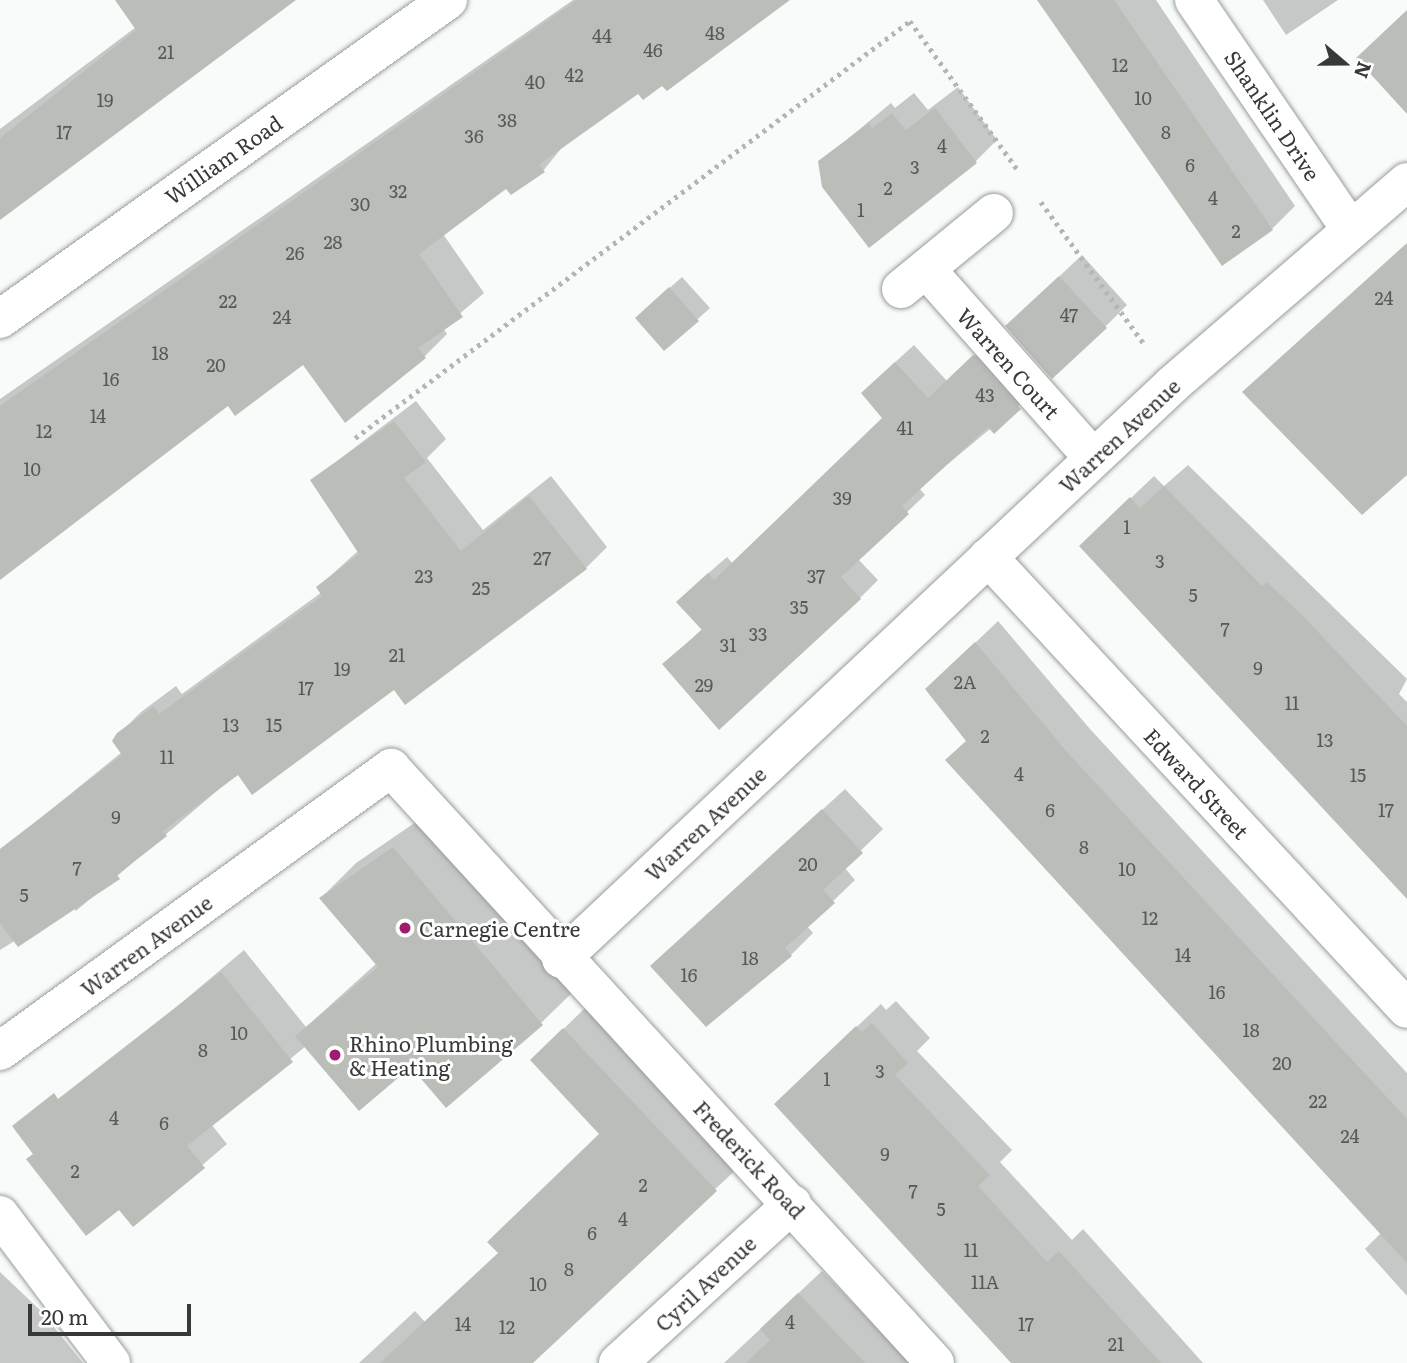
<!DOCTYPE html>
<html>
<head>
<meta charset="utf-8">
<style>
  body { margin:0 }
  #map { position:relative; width:1407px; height:1363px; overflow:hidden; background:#f7fbf9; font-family:Literata,serif }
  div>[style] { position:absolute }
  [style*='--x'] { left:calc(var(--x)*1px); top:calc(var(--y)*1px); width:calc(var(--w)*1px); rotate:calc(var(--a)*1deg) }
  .shadow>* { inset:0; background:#0003 }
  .building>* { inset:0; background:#bbbdb9 }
  .path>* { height:4.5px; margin-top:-2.25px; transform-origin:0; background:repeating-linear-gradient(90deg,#b2b6b4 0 3.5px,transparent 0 8.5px) }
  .roads { filter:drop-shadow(0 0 2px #999d9b) drop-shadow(0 0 2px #999d9b) }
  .minor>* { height:38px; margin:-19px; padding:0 19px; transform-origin:19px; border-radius:19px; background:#fff }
  .dots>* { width:19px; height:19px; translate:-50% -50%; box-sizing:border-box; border:4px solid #fff; border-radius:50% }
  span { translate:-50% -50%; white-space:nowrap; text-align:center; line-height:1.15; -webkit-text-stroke:6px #fff; paint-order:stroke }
  .number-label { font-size:18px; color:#585a58 }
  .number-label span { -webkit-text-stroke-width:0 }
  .street-label { font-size:21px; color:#373938 }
  .poi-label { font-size:21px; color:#373938 }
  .left { translate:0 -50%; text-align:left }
  .north { position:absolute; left:1309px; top:28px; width:70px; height:70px; -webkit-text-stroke:5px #fff; paint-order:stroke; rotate:110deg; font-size:19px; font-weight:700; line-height:28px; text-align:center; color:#373938 }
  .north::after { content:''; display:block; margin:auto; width:24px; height:32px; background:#373938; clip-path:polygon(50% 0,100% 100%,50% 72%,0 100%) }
  .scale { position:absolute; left:28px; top:1304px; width:163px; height:32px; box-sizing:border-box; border:4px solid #373938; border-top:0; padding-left:9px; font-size:21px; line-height:24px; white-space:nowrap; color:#373938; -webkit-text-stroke:5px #fff; paint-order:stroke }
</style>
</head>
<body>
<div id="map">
  <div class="shadow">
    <div style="clip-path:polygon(138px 0,295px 0,0 217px,0 129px,136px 27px)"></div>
    <div style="clip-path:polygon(573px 0,785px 0,663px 83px,639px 91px,564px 145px,543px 171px,507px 186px,443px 234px,484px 293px,443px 328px,447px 334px,425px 356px,345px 420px,303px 363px,228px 404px,0 577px,0 399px)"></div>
    <div style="clip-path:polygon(1040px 0,1156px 0,1295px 206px,1272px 229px)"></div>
    <div style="clip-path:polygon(1263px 0,1338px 0,1286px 35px)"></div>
    <div style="clip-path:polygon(958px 87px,997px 140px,976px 161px,820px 162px,891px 103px,895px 108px,914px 93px,928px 110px)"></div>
    <div style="clip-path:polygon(1082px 255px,1127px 305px,1105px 327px,1030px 304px)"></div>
    <div style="clip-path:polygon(682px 277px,710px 308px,665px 349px,649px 306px)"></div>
    <div style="clip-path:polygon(992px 339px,1037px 390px,919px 488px,925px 495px,858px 559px,878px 580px,860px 598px,665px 664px,703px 628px,705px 576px,727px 557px,733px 564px,884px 418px,881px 375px,914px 345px,947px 381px)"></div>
    <div style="clip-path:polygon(416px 401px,446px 439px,427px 458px,483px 530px,551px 476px,607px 547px,586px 568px,238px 773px,76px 911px,72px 905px,0 950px,0 851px,122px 752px,118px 735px,141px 712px,176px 686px,182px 694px,322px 592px,318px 587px,359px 550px,312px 480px)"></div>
    <div style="clip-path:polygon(1188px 465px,1407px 679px,1399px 694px,1407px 702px,1407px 898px,1105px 523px,1154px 476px,1164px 486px)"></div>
    <div style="clip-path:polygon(998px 621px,1090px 729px,1407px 1073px,1407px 1296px,1365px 1249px,1381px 1233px,967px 740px,950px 667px)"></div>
    <div style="clip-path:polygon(845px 789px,883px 829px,844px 867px,855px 880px,807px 926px,813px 933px,791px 955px,706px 1025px,652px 966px)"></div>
    <div style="clip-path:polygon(429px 813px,577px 988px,541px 1023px,411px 1064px,306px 1046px,211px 1124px,227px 1144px,133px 1224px,142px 1036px,244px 950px,306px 1027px,377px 963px,321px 898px,356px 863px)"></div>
    <div style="clip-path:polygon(896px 1001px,930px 1038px,917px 1051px,1012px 1150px,1000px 1162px,1072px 1240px,1083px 1229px,1203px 1363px,1016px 1363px,800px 1080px,881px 1004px,886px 1010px)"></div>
    <div style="clip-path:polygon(586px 1007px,739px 1167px,527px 1363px,359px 1363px,415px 1311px,425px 1322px,499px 1253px,602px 1134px,532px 1060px)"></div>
    <div style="clip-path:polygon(822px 1271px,911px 1363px,724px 1363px)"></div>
    <div style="clip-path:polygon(0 1272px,40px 1310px,83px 1363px,0 1363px)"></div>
  </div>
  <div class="building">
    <div style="clip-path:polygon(115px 0,296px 0,0 220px,0 138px,136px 30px)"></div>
    <div style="clip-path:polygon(577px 0,790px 0,667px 91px,662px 86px,643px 100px,638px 94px,544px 161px,539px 165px,545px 172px,511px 195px,506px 189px,419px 254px,463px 317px,418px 348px,426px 358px,345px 423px,303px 365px,235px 416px,228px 406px,0 580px,0 406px)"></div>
    <div style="clip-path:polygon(1037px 0,1114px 0,1273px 230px,1222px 266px)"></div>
    <div style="clip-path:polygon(1407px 10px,1407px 114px,1356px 58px)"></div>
    <div style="clip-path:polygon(935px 108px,977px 163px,869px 248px,822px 187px,818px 161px,869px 123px,872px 128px,892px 113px,906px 130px)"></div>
    <div style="clip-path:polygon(1407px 243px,1407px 475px,1362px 515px,1242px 392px)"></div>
    <div style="clip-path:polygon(1059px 276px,1107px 328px,1052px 379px,1005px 326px)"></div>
    <div style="clip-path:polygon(669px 287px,699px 321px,664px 351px,635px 318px)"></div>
    <div style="clip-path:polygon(973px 355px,1021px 409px,994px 434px,988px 427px,902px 506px,909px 514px,841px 577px,861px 599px,719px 730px,662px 664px,702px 630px,676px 602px,708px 573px,714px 580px,882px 418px,861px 393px,895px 362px,928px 398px)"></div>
    <div style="clip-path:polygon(394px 421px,426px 462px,404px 478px,461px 551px,529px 496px,587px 569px,405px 705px,394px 690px,252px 795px,238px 775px,163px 831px,167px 836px,117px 875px,120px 879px,18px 947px,0 923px,0 849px,122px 755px,112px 741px,117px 733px,154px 706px,159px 714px,322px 596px,316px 587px,359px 554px,310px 480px)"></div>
    <div style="clip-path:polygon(1164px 486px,1262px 586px,1267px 582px,1304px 617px,1407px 726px,1407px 899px,1079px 546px,1130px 497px,1140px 508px)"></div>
    <div style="clip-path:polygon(975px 642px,1067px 752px,1407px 1119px,1407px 1263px,945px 760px,966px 741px,925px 689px)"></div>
    <div style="clip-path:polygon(822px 809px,863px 853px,823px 890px,835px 903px,785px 948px,792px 956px,706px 1027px,650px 966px)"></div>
    <div style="clip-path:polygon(393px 847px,543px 1025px,446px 1108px,411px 1067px,359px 1111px,295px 1036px,378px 967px,319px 898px)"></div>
    <div style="clip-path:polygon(221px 972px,293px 1062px,187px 1146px,205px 1168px,133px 1227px,119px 1210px,86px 1236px,26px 1159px,33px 1154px,12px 1126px,54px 1093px,58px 1099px)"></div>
    <div style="clip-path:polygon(872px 1023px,908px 1063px,895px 1075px,990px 1175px,978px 1186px,1047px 1262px,1059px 1251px,1161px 1363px,1011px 1363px,774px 1104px,856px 1026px,862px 1032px)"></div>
    <div style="clip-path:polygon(563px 1028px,717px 1191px,533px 1363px,380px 1363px,498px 1253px,487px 1242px,599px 1134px,530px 1060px)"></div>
    <div style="clip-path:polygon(798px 1293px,820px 1316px,865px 1363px,746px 1363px,770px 1340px,760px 1329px)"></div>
  </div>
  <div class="path">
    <div style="--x:1041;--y:202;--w:177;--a:54"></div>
    <div style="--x:355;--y:438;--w:694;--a:-36.92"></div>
    <div style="--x:910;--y:21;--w:184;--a:54.1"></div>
  </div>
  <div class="roads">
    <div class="minor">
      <div style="--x:1194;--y:0;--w:278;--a:55.7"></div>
      <div style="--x:926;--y:269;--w:252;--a:48.5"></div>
      <div style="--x:901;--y:289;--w:120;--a:-39.3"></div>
      <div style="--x:0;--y:319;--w:550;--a:-35.45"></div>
      <div style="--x:988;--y:557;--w:616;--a:47.17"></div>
      <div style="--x:561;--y:959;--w:840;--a:-43.21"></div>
      <div style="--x:1173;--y:384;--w:309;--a:-40.8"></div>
      <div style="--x:0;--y:1051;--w:483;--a:-35.9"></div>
      <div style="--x:391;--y:768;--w:806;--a:47.56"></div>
      <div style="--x:0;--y:1215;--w:185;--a:53.1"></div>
      <div style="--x:618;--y:1363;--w:236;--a:-42.4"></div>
    </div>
  </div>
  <div class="dots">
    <div style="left:405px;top:928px;background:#9f1c6d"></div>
    <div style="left:335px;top:1055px;background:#9f1c6d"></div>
  </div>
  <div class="number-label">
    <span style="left:715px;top:33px">48</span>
    <span style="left:602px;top:36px">44</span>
    <span style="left:653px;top:50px">46</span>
    <span style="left:166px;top:52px">21</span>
    <span style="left:1120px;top:65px">12</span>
    <span style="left:574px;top:75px">42</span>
    <span style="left:535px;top:82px">40</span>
    <span style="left:1143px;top:98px">10</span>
    <span style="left:105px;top:100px">19</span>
    <span style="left:507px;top:120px">38</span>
    <span style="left:64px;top:132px">17</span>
    <span style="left:1166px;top:132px">8</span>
    <span style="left:474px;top:136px">36</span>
    <span style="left:942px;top:146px">4</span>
    <span style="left:1190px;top:165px">6</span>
    <span style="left:915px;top:167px">3</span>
    <span style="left:888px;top:188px">2</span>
    <span style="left:398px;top:191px">32</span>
    <span style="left:1213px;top:198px">4</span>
    <span style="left:360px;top:204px">30</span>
    <span style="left:861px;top:210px">1</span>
    <span style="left:1236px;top:231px">2</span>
    <span style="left:333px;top:242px">28</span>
    <span style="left:295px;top:253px">26</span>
    <span style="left:1384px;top:298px">24</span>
    <span style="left:228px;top:301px">22</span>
    <span style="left:1069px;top:315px">47</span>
    <span style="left:282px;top:317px">24</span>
    <span style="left:160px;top:353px">18</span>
    <span style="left:216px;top:365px">20</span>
    <span style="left:111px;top:379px">16</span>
    <span style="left:985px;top:395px">43</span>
    <span style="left:98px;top:416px">14</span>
    <span style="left:905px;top:428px">41</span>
    <span style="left:44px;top:431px">12</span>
    <span style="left:32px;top:469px">10</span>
    <span style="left:842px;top:498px">39</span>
    <span style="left:1127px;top:527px">1</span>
    <span style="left:542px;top:558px">27</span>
    <span style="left:1160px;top:561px">3</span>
    <span style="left:424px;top:576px">23</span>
    <span style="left:816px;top:576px">37</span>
    <span style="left:481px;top:588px">25</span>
    <span style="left:1193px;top:595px">5</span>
    <span style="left:799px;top:607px">35</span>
    <span style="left:1225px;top:629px">7</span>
    <span style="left:758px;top:634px">33</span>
    <span style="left:728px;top:645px">31</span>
    <span style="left:397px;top:655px">21</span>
    <span style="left:1258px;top:668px">9</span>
    <span style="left:342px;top:669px">19</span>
    <span style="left:965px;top:682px">2A</span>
    <span style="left:704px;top:685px">29</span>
    <span style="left:306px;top:688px">17</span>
    <span style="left:1292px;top:703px">11</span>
    <span style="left:231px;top:725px">13</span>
    <span style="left:274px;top:725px">15</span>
    <span style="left:985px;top:736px">2</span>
    <span style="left:1325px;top:740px">13</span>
    <span style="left:167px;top:757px">11</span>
    <span style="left:1019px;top:774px">4</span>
    <span style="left:1358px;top:775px">15</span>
    <span style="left:1050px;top:810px">6</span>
    <span style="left:1386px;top:810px">17</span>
    <span style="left:116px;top:817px">9</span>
    <span style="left:1084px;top:847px">8</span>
    <span style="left:808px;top:864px">20</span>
    <span style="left:77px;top:868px">7</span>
    <span style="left:1127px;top:869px">10</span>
    <span style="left:24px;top:895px">5</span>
    <span style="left:1150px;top:918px">12</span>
    <span style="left:1183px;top:955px">14</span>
    <span style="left:750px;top:958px">18</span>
    <span style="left:689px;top:975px">16</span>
    <span style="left:1217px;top:992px">16</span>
    <span style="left:1251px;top:1030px">18</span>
    <span style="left:239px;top:1033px">10</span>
    <span style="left:203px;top:1050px">8</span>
    <span style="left:1282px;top:1063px">20</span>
    <span style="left:880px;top:1071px">3</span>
    <span style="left:827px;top:1079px">1</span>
    <span style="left:1318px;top:1101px">22</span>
    <span style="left:114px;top:1118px">4</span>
    <span style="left:164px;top:1123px">6</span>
    <span style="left:1350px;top:1136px">24</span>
    <span style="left:885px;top:1154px">9</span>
    <span style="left:75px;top:1171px">2</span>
    <span style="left:643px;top:1185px">2</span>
    <span style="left:913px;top:1191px">7</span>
    <span style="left:941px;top:1209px">5</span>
    <span style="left:623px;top:1219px">4</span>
    <span style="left:592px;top:1233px">6</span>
    <span style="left:971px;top:1250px">11</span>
    <span style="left:569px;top:1269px">8</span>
    <span style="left:985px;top:1282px">11A</span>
    <span style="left:538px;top:1284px">10</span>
    <span style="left:790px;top:1322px">4</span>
    <span style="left:463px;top:1324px">14</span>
    <span style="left:1026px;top:1324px">17</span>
    <span style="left:507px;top:1327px">12</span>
    <span style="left:1116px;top:1344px">21</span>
  </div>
  <div class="street-label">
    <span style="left:1273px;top:115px;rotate:56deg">Shanklin Drive</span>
    <span style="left:223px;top:159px;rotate:-35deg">William Road</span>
    <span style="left:1009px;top:363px;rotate:48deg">Warren Court</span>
    <span style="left:1119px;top:435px;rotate:-43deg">Warren Avenue</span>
    <span style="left:1197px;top:783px;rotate:47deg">Edward Street</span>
    <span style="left:705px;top:823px;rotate:-43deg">Warren Avenue</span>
    <span style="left:146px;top:945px;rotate:-36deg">Warren Avenue</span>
    <span style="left:750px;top:1159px;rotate:47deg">Frederick Road</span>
    <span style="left:705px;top:1283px;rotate:-43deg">Cyril Avenue</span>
  </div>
  <div class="poi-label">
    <span class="left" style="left:419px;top:928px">Carnegie Centre</span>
    <span class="left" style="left:349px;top:1055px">Rhino Plumbing<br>&amp; Heating</span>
  </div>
  <div class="north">N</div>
  <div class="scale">20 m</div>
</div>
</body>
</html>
